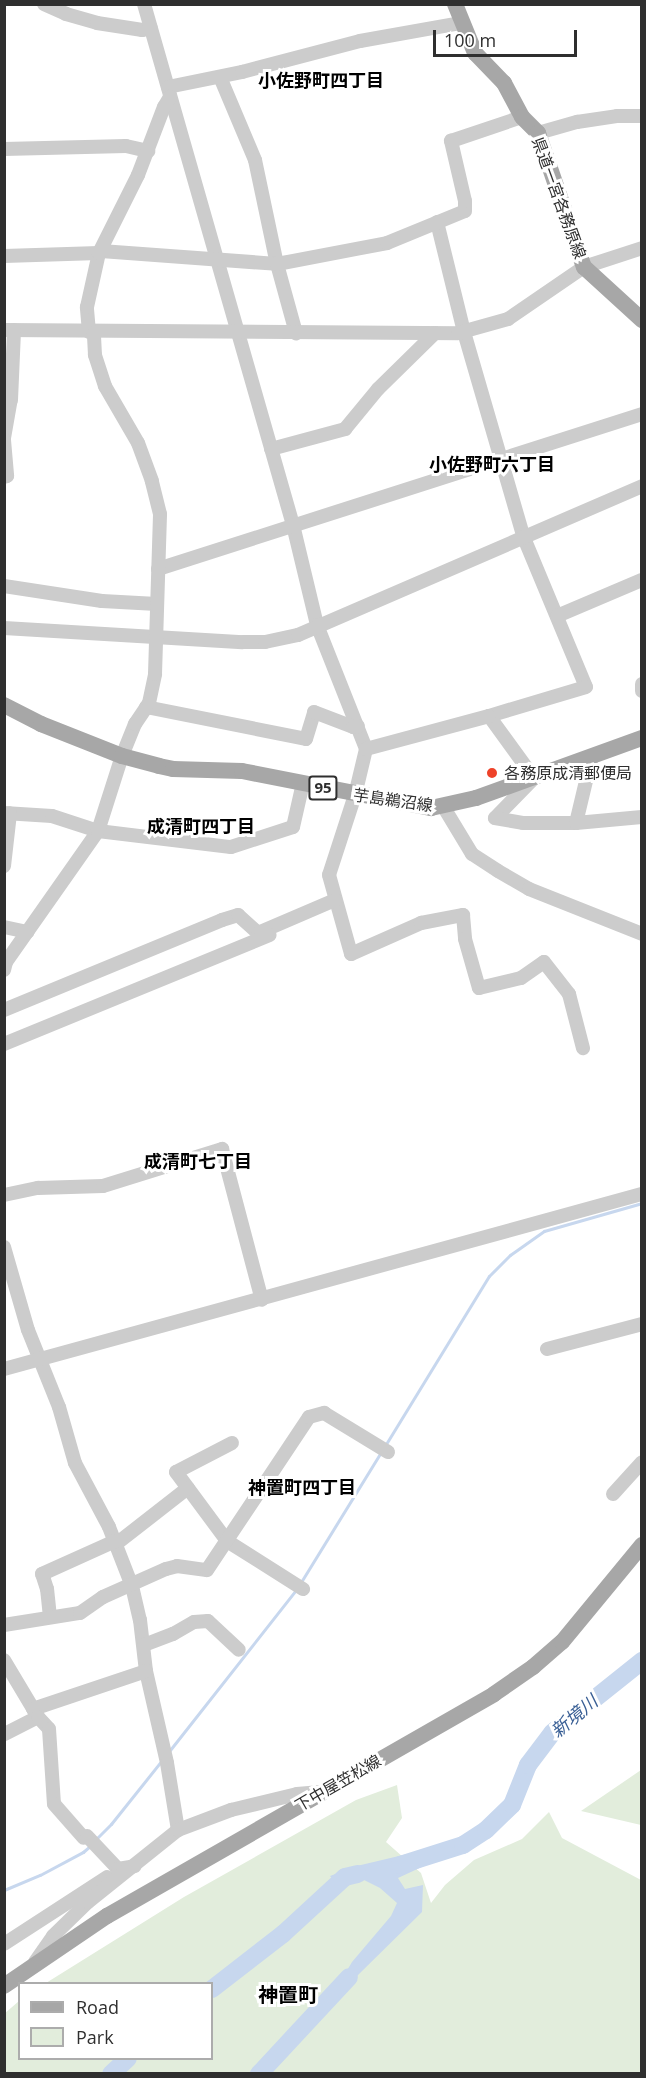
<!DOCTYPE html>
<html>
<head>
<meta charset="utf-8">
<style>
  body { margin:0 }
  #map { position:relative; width:646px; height:2078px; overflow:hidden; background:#fff; font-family:"Open Sans","Noto Sans JP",sans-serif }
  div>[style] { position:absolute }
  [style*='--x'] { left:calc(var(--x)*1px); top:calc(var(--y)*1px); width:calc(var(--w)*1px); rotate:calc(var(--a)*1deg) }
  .green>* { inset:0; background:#e2eddc }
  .water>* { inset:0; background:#c7d7ee }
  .stream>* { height:3px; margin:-1.5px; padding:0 1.5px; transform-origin:1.5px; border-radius:1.5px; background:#c7d7ee }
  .river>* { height:18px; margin:-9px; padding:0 9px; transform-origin:9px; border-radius:9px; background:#c7d7ee }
  .minor>* { height:14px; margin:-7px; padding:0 7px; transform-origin:7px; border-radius:7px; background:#ccc }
  .major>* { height:16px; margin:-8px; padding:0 8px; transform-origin:8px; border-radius:8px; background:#a7a7a7 }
  .dots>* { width:16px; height:16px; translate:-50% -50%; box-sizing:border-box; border:3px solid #fff; border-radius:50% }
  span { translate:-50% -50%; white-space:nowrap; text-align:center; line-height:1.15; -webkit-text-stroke:6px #fff; paint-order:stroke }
  .shield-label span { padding:2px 4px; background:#fff; border:2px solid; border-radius:4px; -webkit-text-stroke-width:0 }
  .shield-label { font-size:15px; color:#2f2f2f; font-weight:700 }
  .street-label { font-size:16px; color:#2f2f2f }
  .poi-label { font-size:16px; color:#2f2f2f }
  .left { translate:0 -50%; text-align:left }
  .neighbourhood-label { font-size:18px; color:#000; font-weight:700 }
  .water-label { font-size:18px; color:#395f95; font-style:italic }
  .quarter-label { font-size:20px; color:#000; font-weight:700 }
  .frame { position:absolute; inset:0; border:6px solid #2f2f2f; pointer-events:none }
  .legend { position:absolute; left:18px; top:1982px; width:195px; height:78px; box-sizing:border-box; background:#fff; border:2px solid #acacac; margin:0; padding:8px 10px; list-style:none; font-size:18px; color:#2f2f2f }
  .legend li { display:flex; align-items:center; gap:12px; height:30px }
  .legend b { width:30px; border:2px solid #acacac }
  .scale { position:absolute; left:433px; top:30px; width:144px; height:27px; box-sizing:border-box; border:3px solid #2f2f2f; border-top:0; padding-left:8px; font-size:18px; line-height:21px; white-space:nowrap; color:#2f2f2f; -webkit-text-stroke:4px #fff; paint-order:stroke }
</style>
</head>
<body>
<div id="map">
  <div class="green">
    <div style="clip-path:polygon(641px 1770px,641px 1825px,581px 1811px)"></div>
    <div style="clip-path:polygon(397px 1785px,402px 1818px,386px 1842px,421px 1873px,431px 1903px,445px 1885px,474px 1860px,522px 1839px,549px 1812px,562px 1838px,641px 1880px,641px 2073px,5px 2073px,4px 2014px,19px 2001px,20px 2058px,212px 2058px,212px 1984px,46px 1983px,184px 1897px,356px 1800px)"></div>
  </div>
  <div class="water">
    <div style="clip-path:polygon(420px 1851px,426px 1865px,398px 1878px,405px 1889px,423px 1885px,422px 1912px,357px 1976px,333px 1994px,352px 1962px,391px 1916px,397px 1903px,380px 1888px,360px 1878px,340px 1889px,330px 1876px,361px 1865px)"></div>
  </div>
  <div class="stream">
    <div style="--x:386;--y:1444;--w:197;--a:-58.5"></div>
    <div style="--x:489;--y:1276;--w:30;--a:-45"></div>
    <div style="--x:510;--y:1255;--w:42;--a:-35.2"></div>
    <div style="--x:544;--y:1231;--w:102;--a:-15.9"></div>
    <div style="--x:301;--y:1582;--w:153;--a:-58.4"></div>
    <div style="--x:170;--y:1750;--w:204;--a:-51.8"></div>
    <div style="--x:95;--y:1840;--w:23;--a:-45"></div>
    <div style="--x:111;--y:1824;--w:82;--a:-51.4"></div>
    <div style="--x:4;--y:1890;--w:39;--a:-23"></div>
    <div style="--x:40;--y:1875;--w:49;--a:-28.1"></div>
    <div style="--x:83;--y:1852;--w:11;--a:-41"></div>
  </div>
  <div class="river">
    <div style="--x:400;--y:1865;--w:66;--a:-17.6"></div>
    <div style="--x:463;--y:1845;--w:27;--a:-33"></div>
    <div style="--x:486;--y:1830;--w:36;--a:-44"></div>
    <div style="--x:512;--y:1805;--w:43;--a:-68.2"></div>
    <div style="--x:528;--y:1765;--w:41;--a:-52.9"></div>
    <div style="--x:553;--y:1732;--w:114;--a:-38.6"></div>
    <div style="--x:212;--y:1989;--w:90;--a:-37.8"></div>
    <div style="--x:283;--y:1934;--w:84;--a:-42.6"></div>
    <div style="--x:345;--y:1877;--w:13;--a:-13"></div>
    <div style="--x:111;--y:2074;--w:23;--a:-43"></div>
    <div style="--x:259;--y:2074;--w:132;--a:-47.1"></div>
  </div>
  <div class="minor">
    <div style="--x:44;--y:4;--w:24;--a:24"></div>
    <div style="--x:66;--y:14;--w:32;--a:16"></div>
    <div style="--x:97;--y:23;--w:46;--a:8.8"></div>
    <div style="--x:142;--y:30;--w:9;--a:-13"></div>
    <div style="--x:144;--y:4;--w:542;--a:74.04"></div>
    <div style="--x:293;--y:525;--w:103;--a:76.5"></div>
    <div style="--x:317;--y:625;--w:133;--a:68.4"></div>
    <div style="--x:366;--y:749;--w:47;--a:103.4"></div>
    <div style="--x:355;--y:795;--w:84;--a:108"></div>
    <div style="--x:329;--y:875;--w:82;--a:74.4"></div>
    <div style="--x:351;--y:954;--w:77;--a:-23.9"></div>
    <div style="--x:421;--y:923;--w:43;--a:-10.8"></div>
    <div style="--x:463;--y:915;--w:24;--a:85"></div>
    <div style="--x:465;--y:939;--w:51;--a:74.1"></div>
    <div style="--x:479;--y:988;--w:43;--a:-13.4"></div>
    <div style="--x:521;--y:978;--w:28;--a:-35"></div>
    <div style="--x:544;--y:962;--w:41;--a:52"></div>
    <div style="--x:569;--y:994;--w:56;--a:75.5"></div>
    <div style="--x:220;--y:77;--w:90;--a:67.1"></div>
    <div style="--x:255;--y:160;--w:106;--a:78.1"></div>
    <div style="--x:277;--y:264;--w:72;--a:74.6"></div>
    <div style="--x:168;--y:87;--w:76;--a:-11.5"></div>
    <div style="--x:242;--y:72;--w:122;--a:-14.7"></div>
    <div style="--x:360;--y:41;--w:103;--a:-10.1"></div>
    <div style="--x:538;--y:133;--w:41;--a:-15.8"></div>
    <div style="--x:577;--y:122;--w:40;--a:-8.5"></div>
    <div style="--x:617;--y:116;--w:25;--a:0"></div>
    <div style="--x:4;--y:149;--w:122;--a:-1.4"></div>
    <div style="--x:126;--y:146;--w:23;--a:13"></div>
    <div style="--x:437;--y:222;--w:113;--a:76.2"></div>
    <div style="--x:464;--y:332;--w:215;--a:73.8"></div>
    <div style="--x:524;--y:538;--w:161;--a:67.4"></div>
    <div style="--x:586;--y:687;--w:101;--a:163.4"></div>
    <div style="--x:489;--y:716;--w:77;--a:54"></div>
    <div style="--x:534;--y:778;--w:56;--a:134.3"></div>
    <div style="--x:495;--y:818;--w:28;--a:10"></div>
    <div style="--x:523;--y:823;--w:53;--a:0"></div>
    <div style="--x:576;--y:823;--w:66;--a:-5.2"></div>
    <div style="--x:101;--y:251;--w:176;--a:4.2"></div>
    <div style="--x:277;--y:264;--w:112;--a:-10.8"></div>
    <div style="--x:387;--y:243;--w:84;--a:-22.3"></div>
    <div style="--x:465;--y:211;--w:10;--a:-90"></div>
    <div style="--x:465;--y:201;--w:62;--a:-103.1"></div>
    <div style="--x:451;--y:141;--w:75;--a:-18.7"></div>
    <div style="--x:4;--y:256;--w:95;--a:-1.8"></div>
    <div style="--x:4;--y:330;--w:454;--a:0.4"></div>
    <div style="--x:458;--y:333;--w:52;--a:-15.6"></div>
    <div style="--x:508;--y:319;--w:92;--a:-34.4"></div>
    <div style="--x:584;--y:267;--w:61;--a:-18.1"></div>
    <div style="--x:89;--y:332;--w:25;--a:-95"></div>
    <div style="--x:87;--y:307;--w:55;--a:-77.5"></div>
    <div style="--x:99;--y:253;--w:87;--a:-63.4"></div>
    <div style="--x:138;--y:175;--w:73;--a:-69.1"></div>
    <div style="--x:164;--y:107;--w:12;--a:-59"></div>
    <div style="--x:4;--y:438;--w:39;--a:-80"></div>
    <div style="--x:11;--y:400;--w:70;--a:-87.5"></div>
    <div style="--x:4;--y:440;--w:36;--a:85"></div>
    <div style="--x:7;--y:476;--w:3;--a:162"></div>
    <div style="--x:271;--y:449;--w:77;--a:-15.1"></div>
    <div style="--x:345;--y:429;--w:52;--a:-50.5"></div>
    <div style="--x:378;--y:389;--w:80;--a:-44.5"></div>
    <div style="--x:158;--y:569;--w:508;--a:-17.76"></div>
    <div style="--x:4;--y:586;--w:99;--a:8.7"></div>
    <div style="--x:102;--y:601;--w:55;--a:3.1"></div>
    <div style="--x:557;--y:616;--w:92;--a:-23"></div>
    <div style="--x:4;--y:628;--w:239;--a:3.4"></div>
    <div style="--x:243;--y:642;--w:22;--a:0"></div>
    <div style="--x:265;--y:642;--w:34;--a:-12"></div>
    <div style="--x:298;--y:635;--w:375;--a:-23.4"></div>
    <div style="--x:642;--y:684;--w:7;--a:90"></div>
    <div style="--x:146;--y:707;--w:163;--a:11.3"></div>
    <div style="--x:306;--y:739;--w:28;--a:-73"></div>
    <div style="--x:314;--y:712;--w:42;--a:21"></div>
    <div style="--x:353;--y:727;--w:5;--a:-11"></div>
    <div style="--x:366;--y:749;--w:127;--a:-15"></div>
    <div style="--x:443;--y:806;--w:56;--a:58.9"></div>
    <div style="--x:472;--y:854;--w:31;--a:33"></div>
    <div style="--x:498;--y:871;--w:36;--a:30"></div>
    <div style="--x:529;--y:889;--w:122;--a:21.7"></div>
    <div style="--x:4;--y:813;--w:48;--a:3.6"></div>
    <div style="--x:52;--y:816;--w:48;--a:18.1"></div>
    <div style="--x:98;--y:831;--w:134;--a:6.9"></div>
    <div style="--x:231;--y:847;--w:65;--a:-17.9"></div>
    <div style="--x:293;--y:827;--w:45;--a:-77.2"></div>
    <div style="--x:576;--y:823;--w:69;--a:-76.6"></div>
    <div style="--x:4;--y:866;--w:53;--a:-83.5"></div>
    <div style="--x:4;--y:927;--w:24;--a:12"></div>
    <div style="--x:4;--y:970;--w:8;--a:-76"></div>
    <div style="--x:6;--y:962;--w:160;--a:-54.9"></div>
    <div style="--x:98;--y:831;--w:79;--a:-72.3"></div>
    <div style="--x:122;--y:756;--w:35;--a:-68"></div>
    <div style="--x:135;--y:724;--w:25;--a:-56"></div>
    <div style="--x:149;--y:703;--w:30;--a:-78"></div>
    <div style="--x:155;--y:674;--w:160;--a:-88.2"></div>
    <div style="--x:160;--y:514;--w:34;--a:-104"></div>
    <div style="--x:152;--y:481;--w:40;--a:-110.2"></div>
    <div style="--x:138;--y:443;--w:66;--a:-120.1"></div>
    <div style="--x:105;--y:386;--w:33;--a:-108"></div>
    <div style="--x:95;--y:355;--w:22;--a:-93"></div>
    <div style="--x:4;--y:1010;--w:236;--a:-22.4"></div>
    <div style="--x:222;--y:920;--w:17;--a:-17"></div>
    <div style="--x:238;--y:915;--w:27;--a:42"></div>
    <div style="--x:258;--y:933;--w:84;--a:-23.2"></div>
    <div style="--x:4;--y:1044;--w:287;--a:-22.3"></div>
    <div style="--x:4;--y:1195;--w:35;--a:-12"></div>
    <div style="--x:38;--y:1188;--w:65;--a:-1.8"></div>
    <div style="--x:103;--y:1186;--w:125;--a:-17.3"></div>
    <div style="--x:222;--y:1149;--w:156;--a:75.2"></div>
    <div style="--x:4;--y:1247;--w:86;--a:73.9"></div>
    <div style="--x:28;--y:1330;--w:83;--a:68.1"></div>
    <div style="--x:59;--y:1407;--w:58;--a:74.1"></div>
    <div style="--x:75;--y:1463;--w:72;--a:62"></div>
    <div style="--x:109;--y:1527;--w:63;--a:68.7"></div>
    <div style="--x:132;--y:1586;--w:35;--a:77"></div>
    <div style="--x:140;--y:1620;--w:51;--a:83.3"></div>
    <div style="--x:146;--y:1671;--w:94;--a:77.1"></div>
    <div style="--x:167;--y:1763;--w:68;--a:80.7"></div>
    <div style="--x:547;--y:1349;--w:98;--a:-14.7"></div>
    <div style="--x:4;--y:1369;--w:662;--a:-15.34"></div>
    <div style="--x:232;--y:1443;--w:63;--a:152.6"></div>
    <div style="--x:176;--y:1472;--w:86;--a:53.5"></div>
    <div style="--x:227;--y:1541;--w:90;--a:32.3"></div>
    <div style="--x:613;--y:1494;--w:43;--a:-47.8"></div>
    <div style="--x:116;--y:1544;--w:91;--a:-37.9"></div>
    <div style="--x:50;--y:1617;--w:28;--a:-96"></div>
    <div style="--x:47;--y:1589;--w:16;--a:-108"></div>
    <div style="--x:42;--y:1574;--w:80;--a:-24.3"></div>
    <div style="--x:4;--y:1625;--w:77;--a:-9"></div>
    <div style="--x:80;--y:1613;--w:28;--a:-35"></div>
    <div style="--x:103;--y:1597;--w:69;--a:-24"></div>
    <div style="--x:166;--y:1569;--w:11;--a:-15"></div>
    <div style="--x:177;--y:1566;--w:30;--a:8"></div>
    <div style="--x:207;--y:1570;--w:184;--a:-56.3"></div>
    <div style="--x:309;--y:1417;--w:16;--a:-15"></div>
    <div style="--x:324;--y:1413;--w:75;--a:31.4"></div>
    <div style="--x:144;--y:1645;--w:31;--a:-21"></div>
    <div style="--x:173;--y:1634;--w:24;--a:-30"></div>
    <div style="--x:194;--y:1622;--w:14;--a:-4"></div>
    <div style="--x:208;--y:1621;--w:42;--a:43.1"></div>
    <div style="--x:4;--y:1660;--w:66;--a:59.2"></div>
    <div style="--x:38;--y:1717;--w:38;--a:153"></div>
    <div style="--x:33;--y:1709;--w:119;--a:-18.6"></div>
    <div style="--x:38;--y:1717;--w:16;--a:47"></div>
    <div style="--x:49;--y:1729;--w:75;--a:86.2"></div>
    <div style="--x:54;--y:1804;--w:45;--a:48.6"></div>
    <div style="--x:87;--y:1836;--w:45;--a:46.8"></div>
    <div style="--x:118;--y:1869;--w:17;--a:-10"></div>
    <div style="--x:4;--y:1944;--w:123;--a:-33"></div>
    <div style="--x:35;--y:1962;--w:32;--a:-55"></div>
    <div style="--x:53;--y:1936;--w:49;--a:-44.2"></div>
    <div style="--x:88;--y:1902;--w:115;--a:-38.7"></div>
    <div style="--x:178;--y:1830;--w:57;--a:-20.7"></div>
    <div style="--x:231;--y:1810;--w:68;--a:-13.6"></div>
    <div style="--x:297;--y:1794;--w:24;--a:-5"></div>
  </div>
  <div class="major">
    <div style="--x:455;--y:4;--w:53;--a:67.8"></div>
    <div style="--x:475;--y:53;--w:42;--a:46"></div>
    <div style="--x:504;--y:83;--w:38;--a:62"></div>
    <div style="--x:522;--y:117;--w:23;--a:45"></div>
    <div style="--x:538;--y:133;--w:142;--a:71.1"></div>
    <div style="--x:584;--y:267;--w:79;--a:42.4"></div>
    <div style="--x:4;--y:705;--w:42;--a:27.2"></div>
    <div style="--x:41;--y:724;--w:87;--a:21.6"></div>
    <div style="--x:122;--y:756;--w:38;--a:15"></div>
    <div style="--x:159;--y:766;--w:14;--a:12"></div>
    <div style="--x:173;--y:769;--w:69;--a:1.7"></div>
    <div style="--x:242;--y:771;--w:193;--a:11.1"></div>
    <div style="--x:431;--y:808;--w:46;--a:-12.5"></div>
    <div style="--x:476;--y:798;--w:177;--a:-19.9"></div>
    <div style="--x:4;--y:1986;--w:125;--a:-34.2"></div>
    <div style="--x:107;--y:1916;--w:446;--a:-29.8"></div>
    <div style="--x:494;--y:1694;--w:47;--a:-34.7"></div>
    <div style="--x:533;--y:1667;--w:38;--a:-41"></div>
    <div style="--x:562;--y:1642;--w:126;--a:-50.5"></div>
  </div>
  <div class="dots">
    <div style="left:492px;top:773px;background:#ee4229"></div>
  </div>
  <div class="shield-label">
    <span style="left:323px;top:788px">95</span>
  </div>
  <div class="street-label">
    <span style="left:559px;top:198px;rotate:70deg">県道一宮各務原線</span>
    <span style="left:393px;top:800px;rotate:8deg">芋島鵜沼線</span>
    <span style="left:338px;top:1783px;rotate:-30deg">下中屋笠松線</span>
  </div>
  <div class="poi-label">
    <span class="left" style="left:504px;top:773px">各務原成清郵便局</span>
  </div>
  <div class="neighbourhood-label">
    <span style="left:321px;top:80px">小佐野町四丁目</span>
    <span style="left:492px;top:464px">小佐野町六丁目</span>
    <span style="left:201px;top:826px">成清町四丁目</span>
    <span style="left:198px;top:1161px">成清町七丁目</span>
    <span style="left:302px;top:1487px">神置町四丁目</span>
  </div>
  <div class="water-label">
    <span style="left:574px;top:1716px;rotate:-40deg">新境川</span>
  </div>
  <div class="quarter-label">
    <span style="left:288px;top:1994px">神置町</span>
  </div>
  <div class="frame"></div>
  <ul class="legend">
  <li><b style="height:8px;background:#a7a7a7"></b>Road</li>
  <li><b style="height:16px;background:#e2eddc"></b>Park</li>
  </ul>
  <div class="scale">100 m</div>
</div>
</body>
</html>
